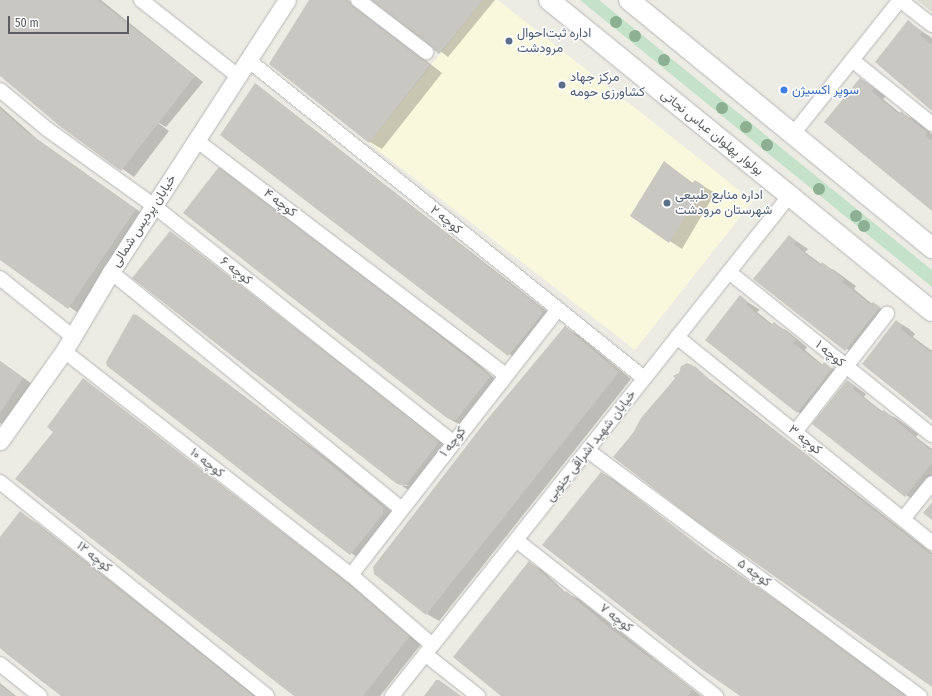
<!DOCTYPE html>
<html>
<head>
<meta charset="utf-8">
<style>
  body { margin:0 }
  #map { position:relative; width:932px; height:696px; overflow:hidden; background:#edece4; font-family:"Fira Sans Condensed",Vazirmatn,sans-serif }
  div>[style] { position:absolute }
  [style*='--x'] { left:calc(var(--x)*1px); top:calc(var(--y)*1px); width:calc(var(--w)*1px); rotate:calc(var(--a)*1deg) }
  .commercial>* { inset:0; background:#faf8dc }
  .education>* { inset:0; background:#dcdcd3 }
  .green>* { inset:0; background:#c4e1c9 }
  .shadow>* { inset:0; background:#0003 }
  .building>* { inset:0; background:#c8c7c1 }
  .roads { filter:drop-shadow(0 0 1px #b4b5ba) drop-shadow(0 0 1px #b4b5ba) }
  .minor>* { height:14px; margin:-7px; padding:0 7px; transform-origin:7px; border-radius:7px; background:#fff }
  .tertiary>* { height:17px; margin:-8.5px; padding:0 8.5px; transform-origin:8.5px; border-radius:8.5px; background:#fff }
  .secondary>* { height:20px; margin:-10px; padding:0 10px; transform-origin:10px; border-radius:10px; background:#fff }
  .trees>* { width:12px; height:12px; margin:-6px; border-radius:50%; background:#8db092 }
  .dots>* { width:11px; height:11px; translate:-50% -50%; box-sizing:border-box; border:2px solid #fff; border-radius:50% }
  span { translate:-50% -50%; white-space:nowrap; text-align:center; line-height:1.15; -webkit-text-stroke:3px #fff; paint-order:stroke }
  .service-label { font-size:13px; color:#4e5e75 }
  .left { translate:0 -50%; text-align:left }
  .shop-label { font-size:13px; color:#366cbe }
  .street-label { font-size:13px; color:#5c5e63 }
  .scale { position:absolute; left:8px; top:16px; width:121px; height:18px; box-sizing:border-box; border:2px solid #5c5e63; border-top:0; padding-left:5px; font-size:12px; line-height:14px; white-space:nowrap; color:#5c5e63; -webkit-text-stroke:3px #fff; paint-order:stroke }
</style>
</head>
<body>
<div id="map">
  <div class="commercial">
    <div style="clip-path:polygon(483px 0,498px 0,753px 201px,635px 350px,369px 143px)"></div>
  </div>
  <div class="education">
    <div style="clip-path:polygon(917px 0,932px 0,932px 12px)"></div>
  </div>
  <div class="green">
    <div style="clip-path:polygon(580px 0,599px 0,932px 270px,932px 287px)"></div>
  </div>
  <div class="shadow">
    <div style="clip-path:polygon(0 0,101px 0,203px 82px,166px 127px,154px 120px,169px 131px,134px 177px,81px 140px,0 75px)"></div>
    <div style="clip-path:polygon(310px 0,348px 0,442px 73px,382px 149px,370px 142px)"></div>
    <div style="clip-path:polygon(373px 0,495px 0,448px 57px)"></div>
    <div style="clip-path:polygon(908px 22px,932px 38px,932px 109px)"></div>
    <div style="clip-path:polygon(861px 79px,886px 96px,883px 99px,900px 113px,914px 119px,932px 134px,932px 210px)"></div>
    <div style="clip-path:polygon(256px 84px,553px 316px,521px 363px,221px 135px)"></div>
    <div style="clip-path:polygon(0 106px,37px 139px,143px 214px,81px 315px,0 258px)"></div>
    <div style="clip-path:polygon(664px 162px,693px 183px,695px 181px,715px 193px,682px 249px,631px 216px)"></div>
    <div style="clip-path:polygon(225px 168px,466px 353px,502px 385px,460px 425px,448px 418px)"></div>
    <div style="clip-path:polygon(170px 233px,182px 240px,451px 449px,410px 491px,402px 486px,410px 486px,397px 483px)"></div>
    <div style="clip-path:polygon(789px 236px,808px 249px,805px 252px,821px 264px,834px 270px,856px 286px,854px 289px,872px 304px,885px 310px,858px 357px,755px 279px)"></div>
    <div style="clip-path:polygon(740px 297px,760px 310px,757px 312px,773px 325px,786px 330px,807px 347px,805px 350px,823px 365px,837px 370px,810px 419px,798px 412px)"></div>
    <div style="clip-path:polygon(137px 316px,332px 462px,395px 514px,363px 562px,108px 365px)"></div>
    <div style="clip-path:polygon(896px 321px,908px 328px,915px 334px,913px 337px,932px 351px,932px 418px)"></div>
    <div style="clip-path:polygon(566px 328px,578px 335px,631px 379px,439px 621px,427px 614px)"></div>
    <div style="clip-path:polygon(0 361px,35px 386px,7px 427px,0 423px)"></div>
    <div style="clip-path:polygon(690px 364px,932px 553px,932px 685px,679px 374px,682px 367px)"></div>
    <div style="clip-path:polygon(83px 379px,354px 587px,422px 643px,380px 696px,296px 696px,54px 431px)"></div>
    <div style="clip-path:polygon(848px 381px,866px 394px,864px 397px,883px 412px,896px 418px,918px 434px,916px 437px,932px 449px,932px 486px,918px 504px,814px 424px)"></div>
    <div style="clip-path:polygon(602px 473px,614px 480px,715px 558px)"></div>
    <div style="clip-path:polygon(21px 513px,38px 524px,257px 696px,62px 696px,0 647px,0 540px)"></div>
    <div style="clip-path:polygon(717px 559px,803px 619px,741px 696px,659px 633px)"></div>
    <div style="clip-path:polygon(530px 563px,542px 570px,566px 593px,579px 599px,701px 696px,505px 696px)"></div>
    <div style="clip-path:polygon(0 683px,16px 696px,0 696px)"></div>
  </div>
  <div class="building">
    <div style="clip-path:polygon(0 0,98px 0,195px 76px,121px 171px,61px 127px,0 76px)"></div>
    <div style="clip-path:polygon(309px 0,347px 0,430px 65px,369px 143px,269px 64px)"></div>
    <div style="clip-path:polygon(371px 0,483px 0,439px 54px)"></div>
    <div style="clip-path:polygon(908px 20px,922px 32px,920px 35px,932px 45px,932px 111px,875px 62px)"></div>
    <div style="clip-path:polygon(860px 78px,874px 88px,872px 92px,899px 114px,901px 111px,927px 132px,925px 135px,932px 141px,932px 211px,824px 122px)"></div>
    <div style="clip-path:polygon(255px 83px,541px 308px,542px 314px,508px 356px,220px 135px)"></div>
    <div style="clip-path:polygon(0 108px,24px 130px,136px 209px,68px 309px,0 260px)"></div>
    <div style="clip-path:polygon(664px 161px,692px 183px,695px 180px,704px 186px,669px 243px,630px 216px)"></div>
    <div style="clip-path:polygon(225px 166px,489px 375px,490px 377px,456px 420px,447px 418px,183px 213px,218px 168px)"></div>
    <div style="clip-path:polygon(170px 231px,440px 441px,405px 486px,397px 484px,132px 278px)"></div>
    <div style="clip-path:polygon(789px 235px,796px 241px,794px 244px,807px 255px,820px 265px,822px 262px,844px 279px,842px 282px,870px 304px,873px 302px,880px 307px,845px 351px,753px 279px)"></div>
    <div style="clip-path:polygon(740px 295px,748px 302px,746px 305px,771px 325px,774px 322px,788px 333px,796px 340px,793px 343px,806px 353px,822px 365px,824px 362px,832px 369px,797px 413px,705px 340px)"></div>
    <div style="clip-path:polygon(133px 314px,137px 315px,274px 419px,383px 507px,383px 514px,350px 555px,107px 366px,106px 362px)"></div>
    <div style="clip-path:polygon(896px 320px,903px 326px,901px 329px,930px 352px,932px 349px,932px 420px,862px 364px)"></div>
    <div style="clip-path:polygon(565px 326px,619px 372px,426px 615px,374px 574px,373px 567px,485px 422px)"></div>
    <div style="clip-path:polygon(0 361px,23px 378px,0 413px)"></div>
    <div style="clip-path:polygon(687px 363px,696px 367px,724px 393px,806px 454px,829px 475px,932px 555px,932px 687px,696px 521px,613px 457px,633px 433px,641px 418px,666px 389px,675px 378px,673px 376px,679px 373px,681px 366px)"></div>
    <div style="clip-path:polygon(83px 378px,410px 632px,410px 636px,363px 696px,294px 696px,15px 479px,53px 432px,47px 427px)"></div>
    <div style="clip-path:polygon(847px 380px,855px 386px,853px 389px,881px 412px,884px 410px,930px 450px,932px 448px,932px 463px,905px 497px,812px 424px)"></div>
    <div style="clip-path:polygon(601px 472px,716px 559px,816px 627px,912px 696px,740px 696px,700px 668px,542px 545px)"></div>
    <div style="clip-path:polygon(932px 502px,932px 520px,923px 513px)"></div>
    <div style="clip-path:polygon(20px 511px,208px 659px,254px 696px,61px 696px,8px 655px,0 648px,0 537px)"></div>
    <div style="clip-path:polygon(529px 561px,565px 593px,566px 591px,612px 630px,687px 685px,692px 690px,688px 696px,501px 696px,474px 674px,453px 657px)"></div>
    <div style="clip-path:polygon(436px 680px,439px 680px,461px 696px,424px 696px)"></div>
    <div style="clip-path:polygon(0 685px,14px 696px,0 696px)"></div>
  </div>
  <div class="roads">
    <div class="minor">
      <div style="--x:141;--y:0;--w:123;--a:38.1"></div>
      <div style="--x:358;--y:0;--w:86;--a:37.4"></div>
      <div style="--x:900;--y:0;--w:41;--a:38"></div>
      <div style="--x:248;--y:60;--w:508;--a:38.77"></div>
      <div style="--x:852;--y:60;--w:102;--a:38.7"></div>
      <div style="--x:0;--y:90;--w:61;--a:39.7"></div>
      <div style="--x:47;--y:129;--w:132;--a:35.7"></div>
      <div style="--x:154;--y:206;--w:381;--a:38.3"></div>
      <div style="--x:793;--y:134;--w:171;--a:-51.4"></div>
      <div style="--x:196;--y:140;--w:389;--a:37.2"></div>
      <div style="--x:111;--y:272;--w:373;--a:39.2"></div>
      <div style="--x:729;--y:272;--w:260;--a:38.8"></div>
      <div style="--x:0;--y:278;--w:94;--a:38.9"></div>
      <div style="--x:677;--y:337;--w:328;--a:38.9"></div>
      <div style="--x:64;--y:351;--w:364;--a:38"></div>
      <div style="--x:351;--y:575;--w:107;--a:40.8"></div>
      <div style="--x:795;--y:432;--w:150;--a:-52.1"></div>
      <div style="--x:587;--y:450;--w:414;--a:36.5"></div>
      <div style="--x:0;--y:482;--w:342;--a:38.7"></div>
      <div style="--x:903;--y:519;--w:46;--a:-51.1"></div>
      <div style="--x:516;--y:540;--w:254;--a:38"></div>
      <div style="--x:351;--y:575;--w:336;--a:-52.1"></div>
      <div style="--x:425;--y:654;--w:68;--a:38.4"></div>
      <div style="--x:0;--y:664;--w:51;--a:38.7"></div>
      <div style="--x:392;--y:696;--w:640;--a:-51.54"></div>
    </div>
    <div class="tertiary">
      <div style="--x:0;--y:441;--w:110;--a:-54.6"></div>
      <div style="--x:64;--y:351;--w:92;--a:-59.3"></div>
      <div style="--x:111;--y:272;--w:324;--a:-57.1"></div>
    </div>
    <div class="secondary">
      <div style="--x:549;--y:0;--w:493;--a:39.1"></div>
      <div style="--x:629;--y:0;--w:392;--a:39.3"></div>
    </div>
  </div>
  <div class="trees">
    <div style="left:616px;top:22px"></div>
    <div style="left:635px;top:36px"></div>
    <div style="left:664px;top:60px"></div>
    <div style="left:722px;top:108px"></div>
    <div style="left:746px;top:127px"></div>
    <div style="left:767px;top:145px"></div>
    <div style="left:819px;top:189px"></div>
    <div style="left:856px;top:216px"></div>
    <div style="left:864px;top:226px"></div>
  </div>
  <div class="dots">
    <div style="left:509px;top:41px;background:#5c6f8a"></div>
    <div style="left:562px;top:85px;background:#5c6f8a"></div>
    <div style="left:784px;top:90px;background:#3f7fe0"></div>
    <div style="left:667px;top:203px;background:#5c6f8a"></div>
  </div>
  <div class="service-label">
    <span class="left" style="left:517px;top:41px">اداره ثبت‌احوال<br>مرودشت</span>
    <span class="left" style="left:570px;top:85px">مرکز جهاد<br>کشاورزی حومه</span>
    <span class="left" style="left:675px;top:203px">اداره منابع طبیعی<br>شهرستان مرودشت</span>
  </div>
  <div class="shop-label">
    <span class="left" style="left:792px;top:90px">سوپر اکسیژن</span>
  </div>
  <div class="street-label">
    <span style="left:712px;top:133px;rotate:39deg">بولوار پهلوان عباس نجاتی</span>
    <span style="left:280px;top:203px;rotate:37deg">کوچه ۴</span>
    <span style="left:446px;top:220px;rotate:39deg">کوچه ۲</span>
    <span style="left:144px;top:221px;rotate:-57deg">خیابان پردیس شمالی</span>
    <span style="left:236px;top:271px;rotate:38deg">کوچه ۶</span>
    <span style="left:830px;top:354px;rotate:39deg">کوچه ۱</span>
    <span style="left:805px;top:440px;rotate:39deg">کوچه ۳</span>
    <span style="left:453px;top:442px;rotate:-52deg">کوچه ۱</span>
    <span style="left:591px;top:446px;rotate:-52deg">خیابان شهید اشراقی جنوبی</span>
    <span style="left:207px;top:463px;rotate:38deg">کوچه ۱۰</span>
    <span style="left:94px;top:557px;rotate:39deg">کوچه ۱۲</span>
    <span style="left:754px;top:573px;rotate:36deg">کوچه ۵</span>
    <span style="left:616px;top:618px;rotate:38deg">کوچه ۷</span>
  </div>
  <div class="scale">50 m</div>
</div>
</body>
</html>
